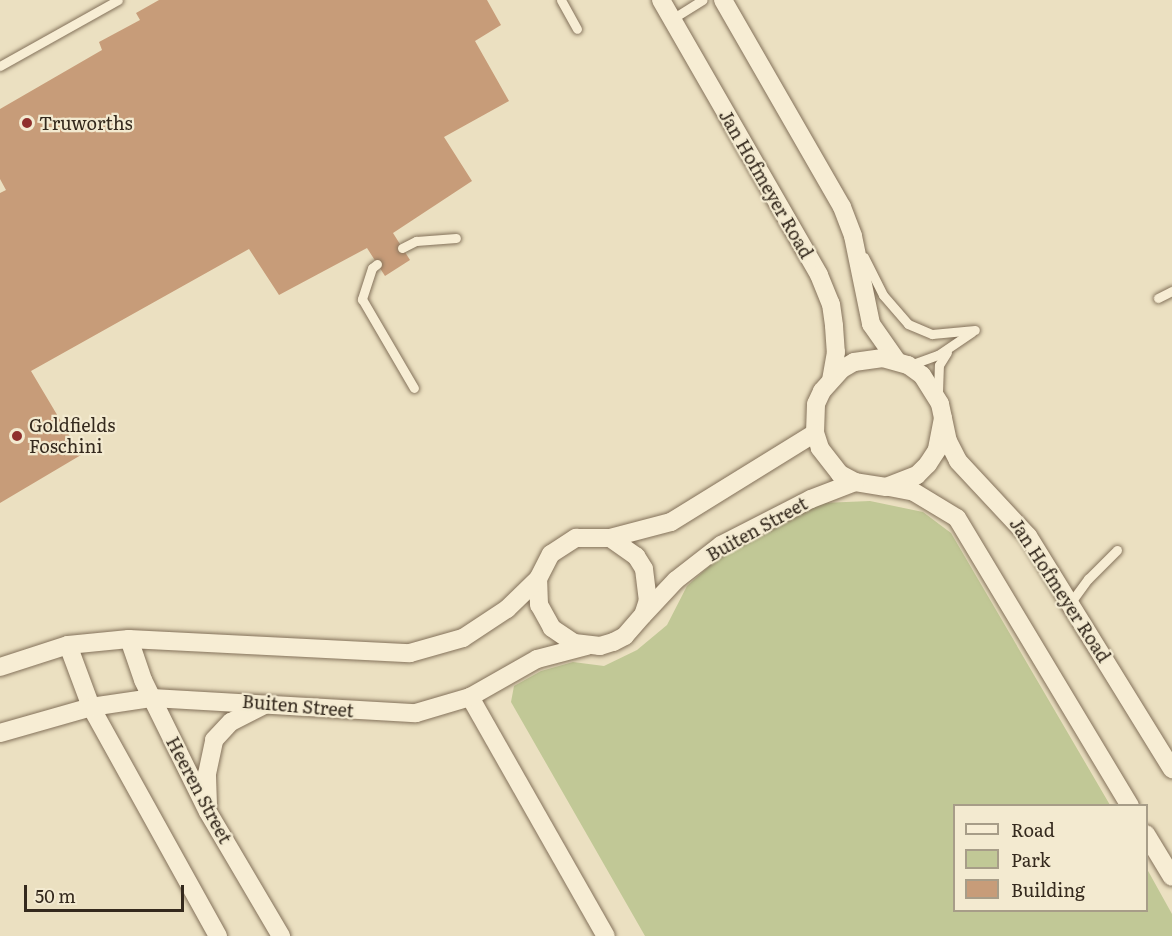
<!DOCTYPE html>
<html>
<head>
<meta charset="utf-8">
<style>
  body { margin:0 }
  #map { position:relative; width:1172px; height:936px; overflow:hidden; background:#ebe0c1; font-family:Literata,serif }
  div>[style] { position:absolute }
  [style*='--x'] { left:calc(var(--x)*1px); top:calc(var(--y)*1px); width:calc(var(--w)*1px); rotate:calc(var(--a)*1deg) }
  .green>* { inset:0; background:#c1c896 }
  .building>* { inset:0; background:#c79c79 }
  .roads { filter:drop-shadow(0 0 2px #83715a) drop-shadow(0 0 2px #83715a) }
  .lane>* { height:9px; margin:-4.5px; padding:0 4.5px; transform-origin:4.5px; border-radius:4.5px; background:#f7edd4 }
  .street>* { height:18px; margin:-9px; padding:0 9px; transform-origin:9px; border-radius:9px; background:#f7edd4 }
  .dots>* { width:16px; height:16px; translate:-50% -50%; box-sizing:border-box; border:3px solid #f3ead0; border-radius:50% }
  span { translate:-50% -50%; white-space:nowrap; text-align:center; line-height:1.15; -webkit-text-stroke:4.5px #f3ead0; paint-order:stroke }
  .poi-label { font-size:18px; color:#34291d }
  .left { translate:0 -50%; text-align:left }
  .street-label { font-size:18px; color:#34291d }
  .legend { position:absolute; left:953px; top:804px; width:195px; height:108px; box-sizing:border-box; background:#f3ead0; border:2px solid #a79d88; margin:0; padding:8px 10px; list-style:none; font-size:18px; color:#34291d }
  .legend li { display:flex; align-items:center; gap:12px; height:30px }
  .legend b { width:30px; border:2px solid #a79d88 }
  .scale { position:absolute; left:24px; top:885px; width:160px; height:27px; box-sizing:border-box; border:3px solid #34291d; border-top:0; padding-left:8px; font-size:18px; line-height:21px; white-space:nowrap; color:#34291d; -webkit-text-stroke:4px #f3ead0; paint-order:stroke }
</style>
</head>
<body>
<div id="map">
  <div class="green">
    <div style="clip-path:polygon(870px 501px,923px 512px,951px 533px,1110px 805px,954px 806px,954px 910px,1146px 910px,1147px 869px,1172px 914px,1172px 936px,645px 936px,511px 702px,514px 686px,541px 671px,573px 662px,604px 666px,637px 650px,667px 625px,687px 586px,715px 561px,822px 503px)"></div>
  </div>
  <div class="building">
    <div style="clip-path:polygon(159px 0,487px 0,501px 25px,475px 41px,509px 101px,444px 137px,472px 181px,393px 233px,410px 260px,385px 276px,367px 248px,279px 295px,249px 249px,31px 371px,81px 455px,0 503px,0 193px,6px 190px,0 179px,0 109px,102px 50px,99px 42px,140px 20px,136px 13px)"></div>
  </div>
  <div class="roads">
    <div class="lane">
      <div style="--x:561;--y:0;--w:33;--a:61"></div>
      <div style="--x:672;--y:19;--w:36;--a:-32"></div>
      <div style="--x:0;--y:66;--w:135;--a:-29.2"></div>
      <div style="--x:402;--y:248;--w:16;--a:-27"></div>
      <div style="--x:416;--y:241;--w:40;--a:-4.3"></div>
      <div style="--x:864;--y:257;--w:42;--a:63.4"></div>
      <div style="--x:883;--y:295;--w:38;--a:49"></div>
      <div style="--x:908;--y:324;--w:26;--a:23"></div>
      <div style="--x:932;--y:334;--w:43;--a:-5.3"></div>
      <div style="--x:377;--y:264;--w:6;--a:141"></div>
      <div style="--x:372;--y:268;--w:33;--a:108"></div>
      <div style="--x:362;--y:299;--w:103;--a:59.7"></div>
      <div style="--x:1158;--y:298;--w:16;--a:-27"></div>
      <div style="--x:910;--y:365;--w:30;--a:-20"></div>
      <div style="--x:938;--y:355;--w:41;--a:-34.1"></div>
      <div style="--x:938;--y:392;--w:27;--a:-88"></div>
      <div style="--x:939;--y:365;--w:15;--a:-58"></div>
      <div style="--x:1071;--y:602;--w:29;--a:-54"></div>
      <div style="--x:1088;--y:579;--w:41;--a:-45"></div>
    </div>
    <div class="street">
      <div style="--x:661;--y:0;--w:317;--a:60.1"></div>
      <div style="--x:819;--y:275;--w:31;--a:68"></div>
      <div style="--x:831;--y:304;--w:22;--a:82"></div>
      <div style="--x:834;--y:326;--w:26;--a:86"></div>
      <div style="--x:836;--y:352;--w:27;--a:100"></div>
      <div style="--x:723;--y:0;--w:239;--a:60.1"></div>
      <div style="--x:842;--y:207;--w:31;--a:69"></div>
      <div style="--x:853;--y:236;--w:90;--a:78.4"></div>
      <div style="--x:871;--y:324;--w:45;--a:54.9"></div>
      <div style="--x:943;--y:418;--w:33;--a:101"></div>
      <div style="--x:937;--y:450;--w:17;--a:123"></div>
      <div style="--x:928;--y:464;--w:16;--a:135"></div>
      <div style="--x:917;--y:475;--w:33;--a:159"></div>
      <div style="--x:886;--y:487;--w:31;--a:-171"></div>
      <div style="--x:855;--y:482;--w:17;--a:-152"></div>
      <div style="--x:840;--y:474;--w:33;--a:-128"></div>
      <div style="--x:820;--y:448;--w:16;--a:-108"></div>
      <div style="--x:815;--y:433;--w:29;--a:-88"></div>
      <div style="--x:816;--y:404;--w:14;--a:-65"></div>
      <div style="--x:822;--y:391;--w:30;--a:-48"></div>
      <div style="--x:842;--y:369;--w:14;--a:-30"></div>
      <div style="--x:854;--y:362;--w:29;--a:-8"></div>
      <div style="--x:883;--y:358;--w:26;--a:16"></div>
      <div style="--x:908;--y:365;--w:17;--a:36"></div>
      <div style="--x:922;--y:375;--w:34;--a:58"></div>
      <div style="--x:940;--y:404;--w:38;--a:78"></div>
      <div style="--x:948;--y:441;--w:22;--a:63"></div>
      <div style="--x:958;--y:461;--w:103;--a:47"></div>
      <div style="--x:1028;--y:536;--w:274;--a:58.3"></div>
      <div style="--x:889;--y:487;--w:25;--a:11"></div>
      <div style="--x:914;--y:492;--w:50;--a:31.2"></div>
      <div style="--x:957;--y:518;--w:336;--a:59"></div>
      <div style="--x:610;--y:538;--w:32;--a:35"></div>
      <div style="--x:636;--y:556;--w:15;--a:58"></div>
      <div style="--x:644;--y:569;--w:31;--a:83"></div>
      <div style="--x:648;--y:600;--w:16;--a:108"></div>
      <div style="--x:643;--y:615;--w:28;--a:131"></div>
      <div style="--x:625;--y:636;--w:13;--a:153"></div>
      <div style="--x:613;--y:642;--w:14;--a:163"></div>
      <div style="--x:600;--y:646;--w:26;--a:-173"></div>
      <div style="--x:574;--y:643;--w:27;--a:-146"></div>
      <div style="--x:552;--y:628;--w:26;--a:-119"></div>
      <div style="--x:539;--y:605;--w:26;--a:-92"></div>
      <div style="--x:538;--y:579;--w:28;--a:-63"></div>
      <div style="--x:551;--y:554;--w:30;--a:-33"></div>
      <div style="--x:576;--y:538;--w:34;--a:0"></div>
      <div style="--x:610;--y:538;--w:63;--a:-14.7"></div>
      <div style="--x:671;--y:522;--w:169;--a:-31.7"></div>
      <div style="--x:645;--y:613;--w:45;--a:-46.8"></div>
      <div style="--x:676;--y:580;--w:57;--a:-37.9"></div>
      <div style="--x:721;--y:545;--w:101;--a:-27.1"></div>
      <div style="--x:811;--y:499;--w:47;--a:-21.1"></div>
      <div style="--x:129;--y:639;--w:43;--a:71.1"></div>
      <div style="--x:143;--y:680;--w:147;--a:63.8"></div>
      <div style="--x:208;--y:812;--w:144;--a:59.5"></div>
      <div style="--x:68;--y:645;--w:66;--a:69.6"></div>
      <div style="--x:91;--y:707;--w:262;--a:61"></div>
      <div style="--x:0;--y:667;--w:71;--a:-17.9"></div>
      <div style="--x:68;--y:645;--w:61;--a:-5.6"></div>
      <div style="--x:129;--y:639;--w:281;--a:2.9"></div>
      <div style="--x:410;--y:653;--w:55;--a:-15.8"></div>
      <div style="--x:463;--y:638;--w:53;--a:-33.4"></div>
      <div style="--x:507;--y:609;--w:43;--a:-44.1"></div>
      <div style="--x:470;--y:697;--w:275;--a:60.4"></div>
      <div style="--x:0;--y:733;--w:95;--a:-15.9"></div>
      <div style="--x:91;--y:707;--w:62;--a:-8.4"></div>
      <div style="--x:152;--y:698;--w:264;--a:3.3"></div>
      <div style="--x:416;--y:713;--w:56;--a:-16.5"></div>
      <div style="--x:470;--y:697;--w:77;--a:-29.6"></div>
      <div style="--x:537;--y:659;--w:52;--a:-14.6"></div>
      <div style="--x:208;--y:805;--w:31;--a:-92"></div>
      <div style="--x:207;--y:774;--w:35;--a:-78"></div>
      <div style="--x:214;--y:740;--w:25;--a:-47"></div>
      <div style="--x:231;--y:722;--w:38;--a:-27"></div>
      <div style="--x:1146;--y:834;--w:50;--a:58.8"></div>
    </div>
  </div>
  <div class="dots">
    <div style="left:27px;top:123px;background:#8f302d"></div>
    <div style="left:17px;top:436px;background:#8f302d"></div>
  </div>
  <div class="poi-label">
    <span class="left" style="left:39px;top:123px">Truworths</span>
    <span class="left" style="left:29px;top:436px">Goldfields<br>Foschini</span>
  </div>
  <div class="street-label">
    <span style="left:766px;top:184px;rotate:60deg">Jan Hofmeyer Road</span>
    <span style="left:757px;top:529px;rotate:-29deg">Buiten Street</span>
    <span style="left:1060px;top:590px;rotate:57deg">Jan Hofmeyer Road</span>
    <span style="left:298px;top:706px;rotate:5deg">Buiten Street</span>
    <span style="left:199px;top:790px;rotate:62deg">Heeren Street</span>
  </div>
  <ul class="legend">
  <li><b style="height:8px;background:#f7edd4"></b>Road</li>
  <li><b style="height:16px;background:#c1c896"></b>Park</li>
  <li><b style="height:16px;background:#c79c79"></b>Building</li>
  </ul>
  <div class="scale">50 m</div>
</div>
</body>
</html>
